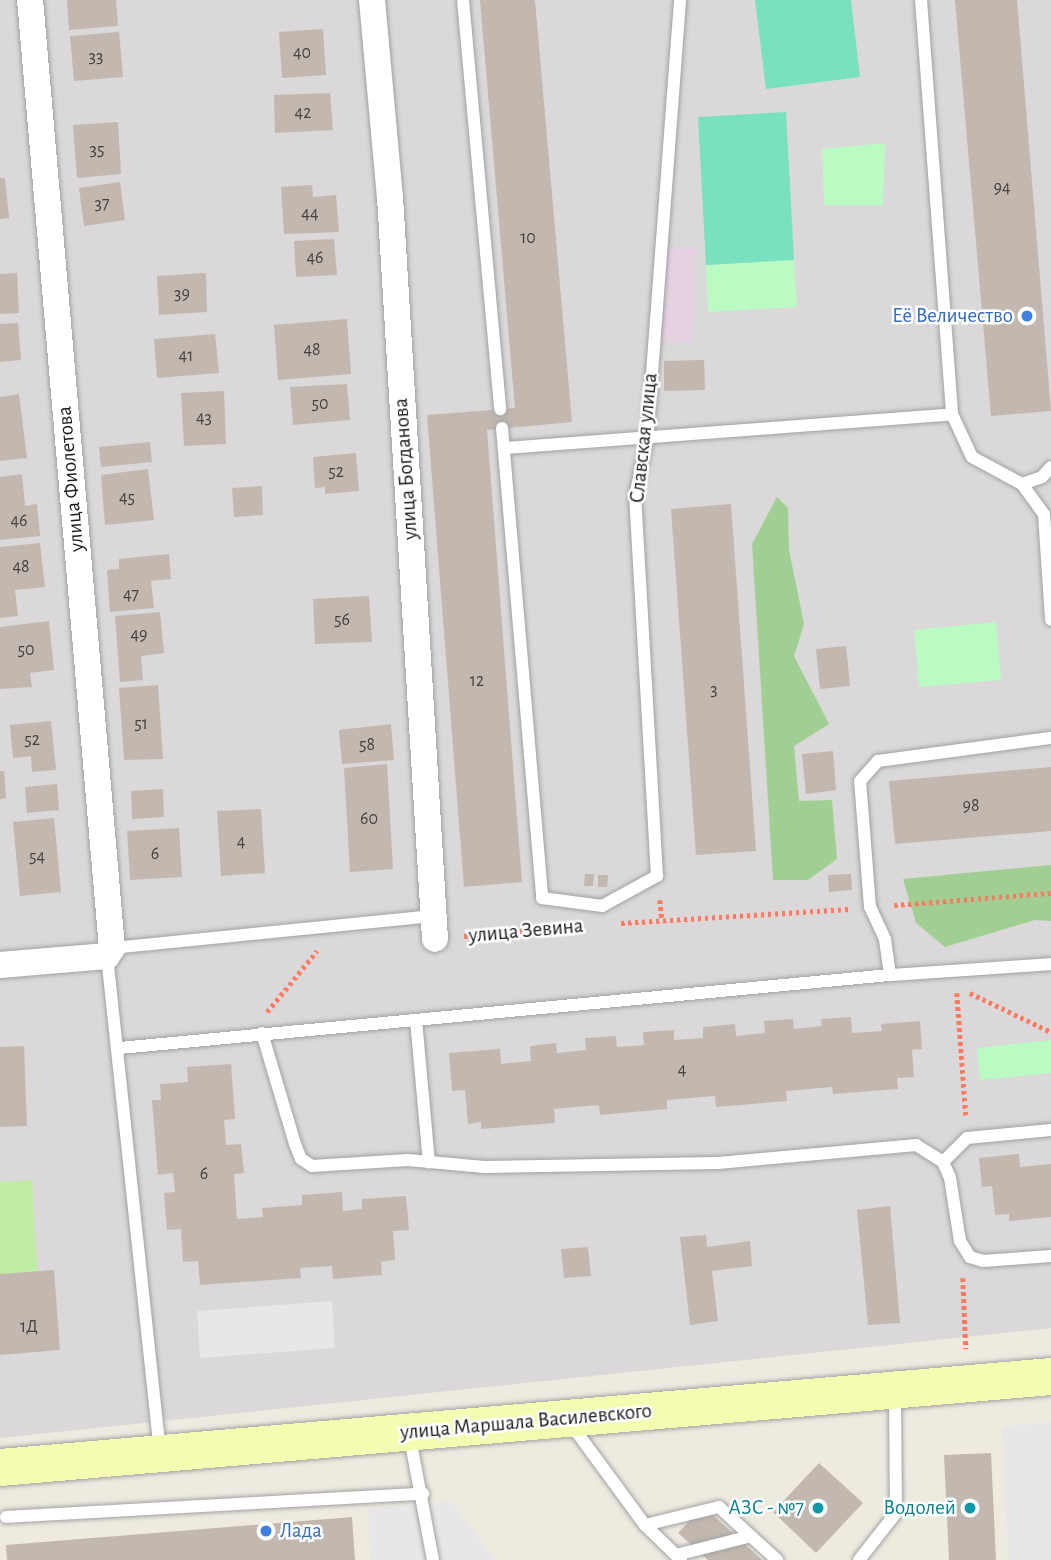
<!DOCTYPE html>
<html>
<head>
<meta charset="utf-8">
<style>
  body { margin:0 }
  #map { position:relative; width:1051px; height:1560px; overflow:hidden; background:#eeeae0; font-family:"Alegreya Sans",sans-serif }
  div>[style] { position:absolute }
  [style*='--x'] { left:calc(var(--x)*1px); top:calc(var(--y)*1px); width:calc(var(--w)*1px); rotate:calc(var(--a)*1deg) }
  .residential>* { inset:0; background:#dad8d8 }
  .industrial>* { inset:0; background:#e7d2e2 }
  .grass>* { inset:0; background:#c2eba3 }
  .forest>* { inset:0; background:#a1cf93 }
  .park>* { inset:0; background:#b9fbc3 }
  .pitch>* { inset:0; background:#7ae1c0 }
  .parking>* { inset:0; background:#e7e7e7 }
  .building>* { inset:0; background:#c2b8b0 }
  .path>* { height:4.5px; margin-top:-2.25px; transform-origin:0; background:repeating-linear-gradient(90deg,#ff7a60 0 3.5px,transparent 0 7px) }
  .roads { filter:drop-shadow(0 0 2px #a2a2a2) drop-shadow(0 0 2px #a2a2a2) }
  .service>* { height:12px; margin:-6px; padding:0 6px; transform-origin:6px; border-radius:6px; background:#fff }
  .minor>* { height:26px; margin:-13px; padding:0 13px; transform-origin:13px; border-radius:13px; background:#fff }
  .secondary>* { height:37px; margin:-18.5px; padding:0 18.5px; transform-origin:18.5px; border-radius:18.5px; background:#f3fcb0 }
  .dots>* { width:19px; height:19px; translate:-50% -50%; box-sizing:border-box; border:4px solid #fff; border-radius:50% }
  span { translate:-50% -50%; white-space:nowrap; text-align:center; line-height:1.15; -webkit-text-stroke:5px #fff; paint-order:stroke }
  .number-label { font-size:18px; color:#454240 }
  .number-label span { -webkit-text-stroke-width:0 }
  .shop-label { font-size:21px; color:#366cbe }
  .right { translate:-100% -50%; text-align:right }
  .left { translate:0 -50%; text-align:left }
  .street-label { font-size:21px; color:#1b1b1b }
  .culture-label { font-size:21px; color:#0d838f }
</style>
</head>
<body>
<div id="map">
  <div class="residential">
    <div style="clip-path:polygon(0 0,1051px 0,1051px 1328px,0 1438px)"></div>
  </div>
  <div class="industrial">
    <div style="clip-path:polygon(662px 248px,695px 248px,692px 343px,659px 342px)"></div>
  </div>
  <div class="grass">
    <div style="clip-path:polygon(32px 1180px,38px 1284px,0 1289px,0 1182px)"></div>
  </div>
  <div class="forest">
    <div style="clip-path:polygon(777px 497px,788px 508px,789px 550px,804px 624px,794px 656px,829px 724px,794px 746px,799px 801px,832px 800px,837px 859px,808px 880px,773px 880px,752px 544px)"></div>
    <div style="clip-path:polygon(1051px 865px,1051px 921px,1035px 920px,945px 947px,916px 923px,903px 879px)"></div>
  </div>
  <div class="park">
    <div style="clip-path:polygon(885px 143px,883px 205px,824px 205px,822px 149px)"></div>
    <div style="clip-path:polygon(794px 260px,797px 307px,708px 312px,706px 265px)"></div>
    <div style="clip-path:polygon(996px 622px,1001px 680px,919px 687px,914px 630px)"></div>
    <div style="clip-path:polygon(1051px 1040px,1051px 1073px,980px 1080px,977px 1048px)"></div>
  </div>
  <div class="pitch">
    <div style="clip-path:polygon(755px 0,851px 0,860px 77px,766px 89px)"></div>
    <div style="clip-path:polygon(786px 112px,794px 260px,706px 265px,698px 117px)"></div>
  </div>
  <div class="parking">
    <div style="clip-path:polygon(332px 1301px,335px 1348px,200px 1358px,197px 1311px)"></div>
    <div style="clip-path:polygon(1051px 1422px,1051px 1560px,1008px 1560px,1002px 1427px)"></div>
    <div style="clip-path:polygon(451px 1501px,495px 1560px,370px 1560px,368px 1509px)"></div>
  </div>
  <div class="building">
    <div style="clip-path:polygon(67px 0,116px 0,118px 26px,69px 30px)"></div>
    <div style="clip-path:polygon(480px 0,535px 0,572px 422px,487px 430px,522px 882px,464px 887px,427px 415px,515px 408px)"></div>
    <div style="clip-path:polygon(955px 0,1017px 0,1051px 411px,991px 416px)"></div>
    <div style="clip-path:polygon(323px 29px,326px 75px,282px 78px,279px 32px)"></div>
    <div style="clip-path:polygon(119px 32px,123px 77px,74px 81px,70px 36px)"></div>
    <div style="clip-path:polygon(330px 93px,333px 130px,275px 133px,274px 95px)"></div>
    <div style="clip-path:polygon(118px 122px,121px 174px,77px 178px,73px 125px)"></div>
    <div style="clip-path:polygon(0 178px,5px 178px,9px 218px,0 219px)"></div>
    <div style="clip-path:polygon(120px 182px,125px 220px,84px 226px,79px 188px)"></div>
    <div style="clip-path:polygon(312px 185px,313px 197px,336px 195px,339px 232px,284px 234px,281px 187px)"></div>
    <div style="clip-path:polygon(334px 239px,337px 275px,296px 277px,294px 241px)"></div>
    <div style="clip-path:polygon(17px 273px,19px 313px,0 314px,0 274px)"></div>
    <div style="clip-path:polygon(206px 273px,207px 312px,159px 315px,157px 276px)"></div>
    <div style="clip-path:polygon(347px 319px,351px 374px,278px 380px,274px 325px)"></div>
    <div style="clip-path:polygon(18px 323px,21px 360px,0 362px,0 324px)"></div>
    <div style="clip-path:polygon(215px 334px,219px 373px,157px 378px,154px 339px)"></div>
    <div style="clip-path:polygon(704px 360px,705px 390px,664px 391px,664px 361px)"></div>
    <div style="clip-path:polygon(347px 384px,350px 420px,293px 425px,290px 387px)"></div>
    <div style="clip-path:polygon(224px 391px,226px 444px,184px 446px,181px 393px)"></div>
    <div style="clip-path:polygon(19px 394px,27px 458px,0 461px,0 397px)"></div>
    <div style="clip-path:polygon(150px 442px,152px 462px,101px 467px,99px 447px)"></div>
    <div style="clip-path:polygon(356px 453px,359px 491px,325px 494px,325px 487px,315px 488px,313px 457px)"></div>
    <div style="clip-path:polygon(148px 469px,154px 520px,105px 525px,101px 475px)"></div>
    <div style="clip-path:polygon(22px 474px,25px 506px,37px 504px,40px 536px,0 540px,0 477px)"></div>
    <div style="clip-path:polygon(262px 486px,263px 515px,234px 517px,232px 488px)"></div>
    <div style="clip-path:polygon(731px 504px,756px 851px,696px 855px,671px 509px)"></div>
    <div style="clip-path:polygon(40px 543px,45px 587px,15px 590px,18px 616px,0 618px,0 547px)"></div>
    <div style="clip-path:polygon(169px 554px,171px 579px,151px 581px,154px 608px,110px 612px,107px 570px,119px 569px,119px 559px)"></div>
    <div style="clip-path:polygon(369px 596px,372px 642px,315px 644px,313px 599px)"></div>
    <div style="clip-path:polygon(160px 612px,164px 653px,141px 656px,143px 680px,120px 682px,115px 616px)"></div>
    <div style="clip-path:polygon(49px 621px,54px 670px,30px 673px,32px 687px,0 689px,0 627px)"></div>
    <div style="clip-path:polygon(846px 646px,850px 686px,820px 689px,816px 649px)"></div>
    <div style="clip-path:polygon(158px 685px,163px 759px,124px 760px,119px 688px)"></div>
    <div style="clip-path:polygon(51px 721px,56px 770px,32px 772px,31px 756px,13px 758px,10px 725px)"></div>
    <div style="clip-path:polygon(391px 724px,394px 760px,342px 764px,339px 730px)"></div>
    <div style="clip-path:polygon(833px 751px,836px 790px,806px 794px,802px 754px)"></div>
    <div style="clip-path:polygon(387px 764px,393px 869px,350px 872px,344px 768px)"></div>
    <div style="clip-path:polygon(1051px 767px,1051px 831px,895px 844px,889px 781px)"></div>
    <div style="clip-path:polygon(0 771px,4px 771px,6px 798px,0 799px)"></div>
    <div style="clip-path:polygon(57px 784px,59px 810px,27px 813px,25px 787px)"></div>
    <div style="clip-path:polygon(163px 789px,164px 817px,132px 819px,131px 791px)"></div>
    <div style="clip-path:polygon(261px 809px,265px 873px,221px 876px,217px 811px)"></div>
    <div style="clip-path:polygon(54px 818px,61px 892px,20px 896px,13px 822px)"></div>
    <div style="clip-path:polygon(179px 828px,182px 877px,130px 880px,127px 831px)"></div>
    <div style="clip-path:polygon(585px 874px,594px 874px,593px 886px,584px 886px)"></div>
    <div style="clip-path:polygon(851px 874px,852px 890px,829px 892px,828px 875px)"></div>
    <div style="clip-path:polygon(598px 875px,608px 875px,607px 887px,598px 887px)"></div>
    <div style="clip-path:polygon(851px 1017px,852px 1033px,882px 1031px,881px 1024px,920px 1021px,922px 1049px,912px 1050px,914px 1077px,897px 1078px,898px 1089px,833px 1094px,832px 1087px,786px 1091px,787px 1101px,716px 1107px,715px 1096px,667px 1100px,667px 1109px,600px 1115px,599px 1105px,554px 1109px,555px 1123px,481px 1129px,481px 1122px,468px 1124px,465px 1090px,452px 1091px,449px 1053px,500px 1049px,501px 1064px,531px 1061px,530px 1046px,556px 1043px,557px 1053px,586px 1050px,585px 1038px,616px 1036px,617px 1047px,632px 1046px,644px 1045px,643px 1032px,674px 1030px,674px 1040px,703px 1038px,703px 1027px,735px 1024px,736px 1036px,765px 1033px,764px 1021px,793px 1019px,794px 1029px,822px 1026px,821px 1019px)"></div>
    <div style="clip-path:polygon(24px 1046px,27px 1126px,0 1127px,0 1047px)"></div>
    <div style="clip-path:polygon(231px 1064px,235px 1119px,224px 1120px,226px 1145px,241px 1144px,244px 1173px,234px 1174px,237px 1219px,263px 1217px,262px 1208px,302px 1205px,302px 1195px,342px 1192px,343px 1211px,362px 1209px,362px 1199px,406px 1196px,409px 1230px,393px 1231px,395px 1260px,381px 1262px,382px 1275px,333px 1279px,332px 1266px,300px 1268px,301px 1278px,200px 1285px,198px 1261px,183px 1262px,181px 1229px,167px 1230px,164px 1193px,175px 1192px,173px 1173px,158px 1175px,152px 1100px,161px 1100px,160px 1084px,188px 1082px,187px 1067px)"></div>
    <div style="clip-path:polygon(1019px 1154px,1020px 1167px,1051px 1164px,1051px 1217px,1009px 1221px,1009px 1214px,995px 1215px,992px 1186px,982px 1187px,979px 1158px)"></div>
    <div style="clip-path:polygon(890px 1206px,900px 1323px,868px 1325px,857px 1210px)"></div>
    <div style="clip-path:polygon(706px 1235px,707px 1247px,750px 1241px,752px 1266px,712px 1271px,718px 1321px,690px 1325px,680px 1237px)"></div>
    <div style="clip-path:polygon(588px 1247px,591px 1276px,564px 1278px,561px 1249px)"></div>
    <div style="clip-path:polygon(54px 1270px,60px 1350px,0 1355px,0 1274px)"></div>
    <div style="clip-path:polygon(991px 1453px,996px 1560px,949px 1560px,944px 1455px)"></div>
    <div style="clip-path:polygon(819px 1463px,863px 1503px,816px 1553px,773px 1512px)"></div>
    <div style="clip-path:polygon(703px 1506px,762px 1560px,708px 1560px,678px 1533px)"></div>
    <div style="clip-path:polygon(352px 1517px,355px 1560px,7px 1560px,6px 1545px)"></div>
  </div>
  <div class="path">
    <div style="--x:660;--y:900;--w:20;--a:84"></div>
    <div style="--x:894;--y:905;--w:157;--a:-4.4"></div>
    <div style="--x:621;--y:923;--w:229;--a:-3.5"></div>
    <div style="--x:464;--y:936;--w:110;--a:-4.7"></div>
    <div style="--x:957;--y:993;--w:124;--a:85.8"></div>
    <div style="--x:970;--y:993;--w:90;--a:25.7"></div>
    <div style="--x:267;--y:1012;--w:79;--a:-50.7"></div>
    <div style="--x:963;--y:1278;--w:71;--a:87.6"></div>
  </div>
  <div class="roads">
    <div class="service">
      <div style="--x:463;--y:0;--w:411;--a:84.8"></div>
      <div style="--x:921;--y:0;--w:415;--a:85.7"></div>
      <div style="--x:952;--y:414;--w:47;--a:65.1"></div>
      <div style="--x:972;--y:457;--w:57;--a:28.4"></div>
      <div style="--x:1022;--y:484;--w:37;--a:54"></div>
      <div style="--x:1044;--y:514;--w:106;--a:86.2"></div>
      <div style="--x:502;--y:428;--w:472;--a:85.1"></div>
      <div style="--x:542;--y:898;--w:61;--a:7.6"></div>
      <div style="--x:602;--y:906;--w:63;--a:-28.6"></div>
      <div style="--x:657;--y:876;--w:381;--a:-93.3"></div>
      <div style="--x:635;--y:496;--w:57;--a:-77.9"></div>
      <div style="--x:647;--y:440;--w:441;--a:-85.7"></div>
      <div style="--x:505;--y:448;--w:448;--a:-4.3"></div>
      <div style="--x:1022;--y:484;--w:21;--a:-19"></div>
      <div style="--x:1042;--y:477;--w:13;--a:-48"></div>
      <div style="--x:112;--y:948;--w:324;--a:-5.7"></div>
      <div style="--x:107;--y:956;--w:497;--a:83.9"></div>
      <div style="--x:890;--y:975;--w:36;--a:-98"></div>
      <div style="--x:885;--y:939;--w:35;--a:-115"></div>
      <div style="--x:870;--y:907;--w:126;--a:-94.5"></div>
      <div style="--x:860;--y:781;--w:27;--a:-48"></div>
      <div style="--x:878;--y:761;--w:175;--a:-7.6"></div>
      <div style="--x:416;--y:1020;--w:143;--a:84.8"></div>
      <div style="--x:262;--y:1033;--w:116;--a:73.4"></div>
      <div style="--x:295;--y:1144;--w:16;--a:68"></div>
      <div style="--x:301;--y:1159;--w:13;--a:32"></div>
      <div style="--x:312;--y:1166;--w:96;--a:-3.6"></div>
      <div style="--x:408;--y:1160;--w:77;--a:5.2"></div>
      <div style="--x:485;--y:1167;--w:233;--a:-1"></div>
      <div style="--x:718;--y:1163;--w:199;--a:-5.2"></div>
      <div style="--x:916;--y:1145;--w:32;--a:32"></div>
      <div style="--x:943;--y:1162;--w:17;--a:66"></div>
      <div style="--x:950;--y:1178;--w:64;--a:81"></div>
      <div style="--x:960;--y:1241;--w:19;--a:58"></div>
      <div style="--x:970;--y:1257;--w:14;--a:17"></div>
      <div style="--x:983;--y:1261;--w:68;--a:-4.2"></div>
      <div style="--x:120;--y:1048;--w:773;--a:-5.42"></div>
      <div style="--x:890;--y:975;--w:161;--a:-3.9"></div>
      <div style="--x:943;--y:1162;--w:34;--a:-45"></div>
      <div style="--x:967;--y:1138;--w:84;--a:-5.4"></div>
      <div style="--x:570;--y:1423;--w:127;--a:53.7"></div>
      <div style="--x:645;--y:1525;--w:50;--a:44.2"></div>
      <div style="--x:409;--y:1433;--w:129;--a:79.3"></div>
      <div style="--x:6;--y:1517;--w:418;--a:-3.2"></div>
      <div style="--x:645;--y:1525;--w:76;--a:-13.7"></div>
      <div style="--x:719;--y:1507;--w:79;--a:42.4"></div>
      <div style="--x:676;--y:1555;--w:77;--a:-14.2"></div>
      <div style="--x:859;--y:1560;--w:60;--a:-51.8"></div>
      <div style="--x:896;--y:1513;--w:122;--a:-90.5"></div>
    </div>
    <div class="minor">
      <div style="--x:372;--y:0;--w:198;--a:84.8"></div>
      <div style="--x:390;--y:197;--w:743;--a:86.53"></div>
      <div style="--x:0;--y:965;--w:107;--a:-4.8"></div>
      <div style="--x:107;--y:956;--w:9;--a:-58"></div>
      <div style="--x:112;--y:948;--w:952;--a:-94.94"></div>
    </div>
    <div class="secondary">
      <div style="--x:0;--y:1467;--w:1055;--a:-4.95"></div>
    </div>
  </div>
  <div class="dots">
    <div style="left:1027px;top:316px;background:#3f7fe0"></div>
    <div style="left:818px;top:1508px;background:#0f9aa8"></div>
    <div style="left:970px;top:1508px;background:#0f9aa8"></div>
    <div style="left:266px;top:1531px;background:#3f7fe0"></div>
  </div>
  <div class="number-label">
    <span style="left:302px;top:53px">40</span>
    <span style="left:96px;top:57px">33</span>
    <span style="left:303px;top:113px">42</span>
    <span style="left:97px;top:150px">35</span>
    <span style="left:1002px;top:188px">94</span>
    <span style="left:102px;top:204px">37</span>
    <span style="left:310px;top:214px">44</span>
    <span style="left:528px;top:238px">10</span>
    <span style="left:315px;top:258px">46</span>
    <span style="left:182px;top:294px">39</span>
    <span style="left:312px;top:350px">48</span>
    <span style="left:186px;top:356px">41</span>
    <span style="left:320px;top:404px">50</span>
    <span style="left:204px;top:418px">43</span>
    <span style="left:336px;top:472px">52</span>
    <span style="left:127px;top:498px">45</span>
    <span style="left:19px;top:521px">46</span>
    <span style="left:21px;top:567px">48</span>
    <span style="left:131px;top:595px">47</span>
    <span style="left:342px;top:620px">56</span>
    <span style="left:139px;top:635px">49</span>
    <span style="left:26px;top:650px">50</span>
    <span style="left:477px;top:681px">12</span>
    <span style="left:714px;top:690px">3</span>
    <span style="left:141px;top:724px">51</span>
    <span style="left:32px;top:740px">52</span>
    <span style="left:367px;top:745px">58</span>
    <span style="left:971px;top:806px">98</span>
    <span style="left:369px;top:819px">60</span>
    <span style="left:241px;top:842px">4</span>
    <span style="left:155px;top:854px">6</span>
    <span style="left:37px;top:857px">54</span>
    <span style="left:682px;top:1070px">4</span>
    <span style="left:204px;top:1174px">6</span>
    <span style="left:29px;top:1327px">1Д</span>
  </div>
  <div class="shop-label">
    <span class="right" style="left:1013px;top:316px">Её Величество</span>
    <span class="left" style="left:280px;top:1531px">Лада</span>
  </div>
  <div class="street-label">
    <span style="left:644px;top:438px;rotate:-84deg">Славская улица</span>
    <span style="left:406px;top:469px;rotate:-94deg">улица Богданова</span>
    <span style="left:71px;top:479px;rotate:-95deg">улица Фиолетова</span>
    <span style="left:526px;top:931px;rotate:-5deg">улица Зевина</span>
    <span style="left:526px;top:1422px;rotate:-5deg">улица Маршала Василевского</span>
  </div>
  <div class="culture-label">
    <span class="right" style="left:804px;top:1508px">АЗС - №7</span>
    <span class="right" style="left:956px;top:1508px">Водолей</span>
  </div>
</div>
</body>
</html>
